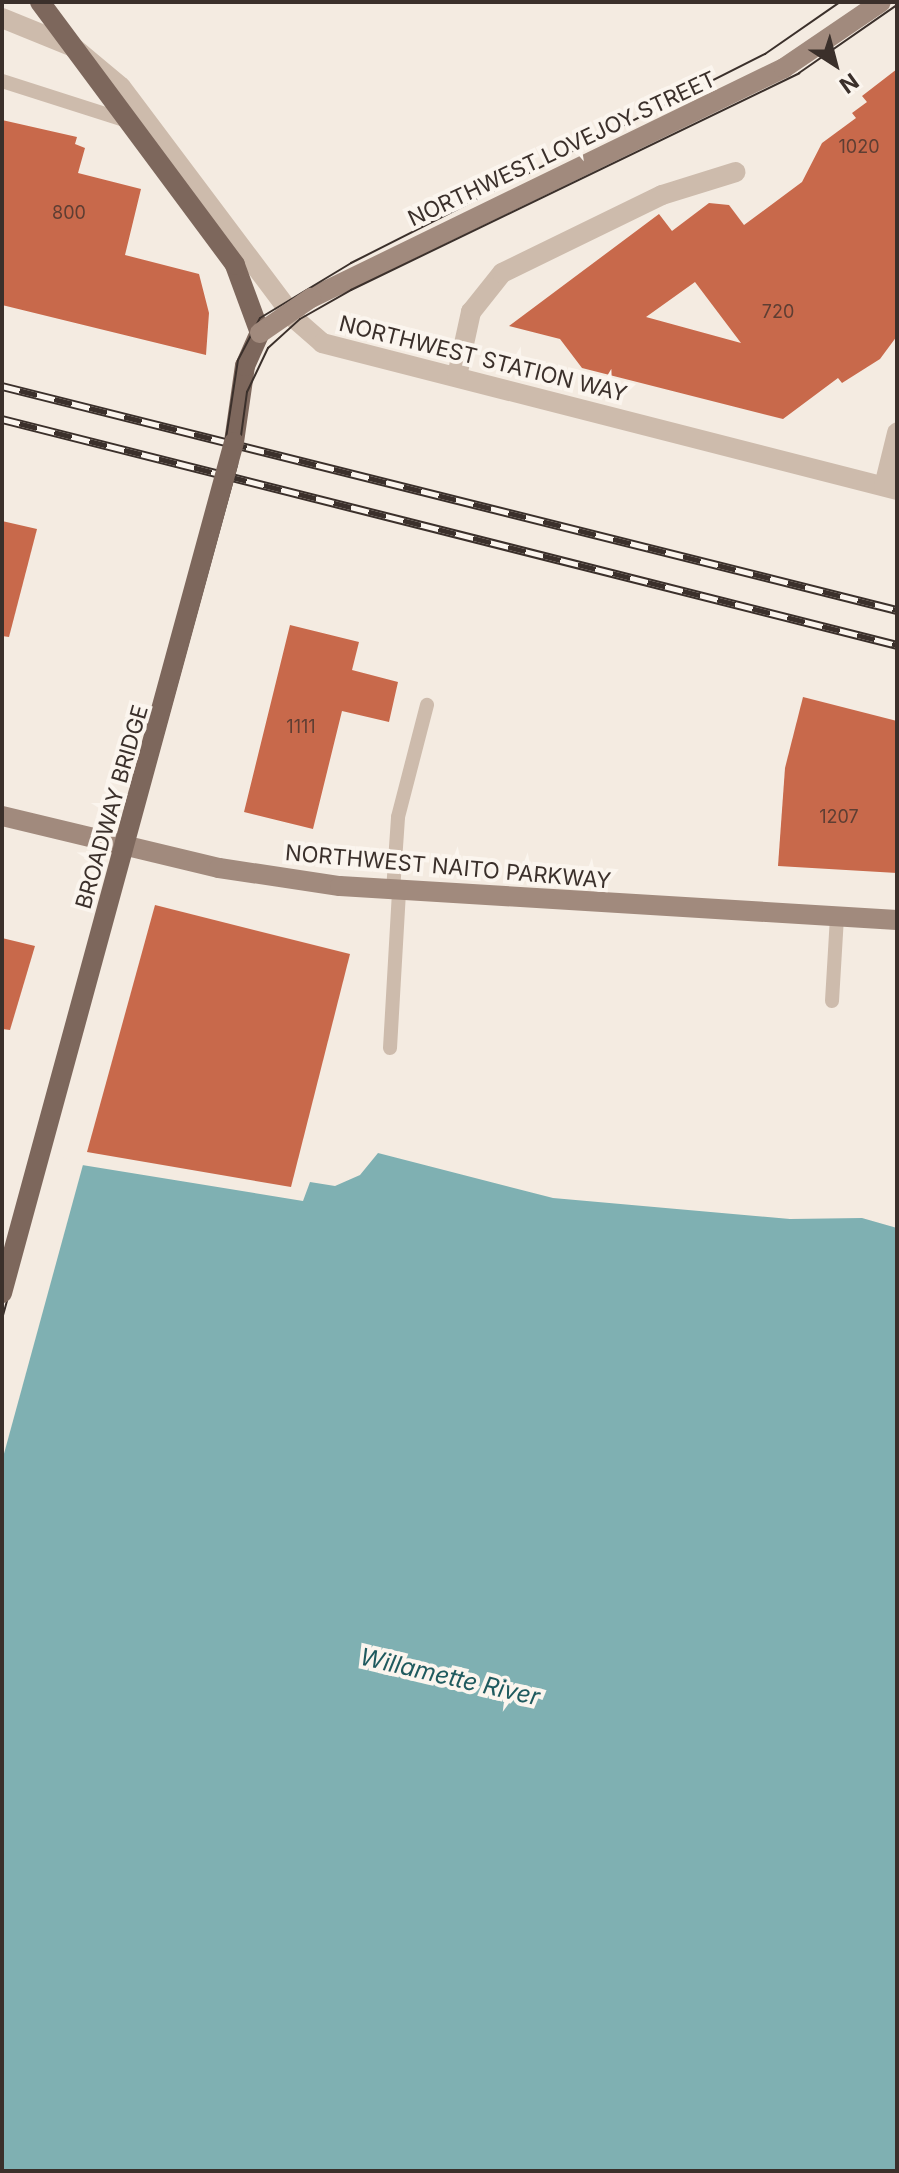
<!DOCTYPE html>
<html>
<head>
<meta charset="utf-8">
<style>
  body { margin:0 }
  #map { position:relative; width:899px; height:2173px; overflow:hidden; background:#f4ebe1; font-family:Inter,sans-serif }
  div>[style] { position:absolute }
  [style*='--x'] { left:calc(var(--x)*1px); top:calc(var(--y)*1px); width:calc(var(--w)*1px); rotate:calc(var(--a)*1deg) }
  .water>* { inset:0; background:#7fb0b2 }
  .pier>* { inset:0; background:#f4ebe1 }
  .building>* { inset:0; background:#c8694b }
  .service>* { height:14px; margin:-7px; padding:0 7px; transform-origin:7px; border-radius:7px; background:#cdbbac }
  .minor>* { height:20px; margin:-10px; padding:0 10px; transform-origin:10px; border-radius:10px; background:#cdbbac }
  .secondary>* { height:20px; margin:-10px; padding:0 10px; transform-origin:10px; border-radius:10px; background:#a18a7d }
  .primary>* { height:20px; margin:-10px; padding:0 10px; transform-origin:10px; border-radius:10px; background:#7d675c }
  .tram>* { height:2px; margin:-1px; padding:0 1px; transform-origin:1px; border-radius:1px; background:#3b302b }
  .rail>* { height:9px; margin-top:-4.5px; transform-origin:0; background:repeating-linear-gradient(90deg,#fbf5ee 0 18px,#3b302b 0 36px); box-sizing:border-box; border-block:2px solid #3b302b }
  .secondary-bridge>* { height:20px; margin:-10px; padding:0 10px; transform-origin:10px; border-radius:10px; background:#a18a7d }
  .primary-bridge>* { height:20px; margin:-10px; padding:0 10px; transform-origin:10px; border-radius:10px; background:#7d675c }
  span { translate:-50% -50%; white-space:nowrap; text-align:center; line-height:1.15; -webkit-text-stroke:8px #fbf5ee; paint-order:stroke }
  .number-label { font-size:18px; color:#5e3e33 }
  .number-label span { -webkit-text-stroke-width:0 }
  .street-label { font-size:22px; color:#3b302b }
  .water-label { font-size:24px; color:#1f5a5e; font-style:italic }
  .frame { position:absolute; inset:0; border:4px solid #3b302b; pointer-events:none }
  .north { position:absolute; left:795px; top:24px; width:80px; height:80px; -webkit-text-stroke:6px #fbf5ee; paint-order:stroke; rotate:144deg; font-size:22px; font-weight:700; line-height:32px; text-align:center; color:#3b302b }
  .north::after { content:''; display:block; margin:auto; width:28px; height:36px; background:#3b302b; clip-path:polygon(50% 0,100% 100%,50% 72%,0 100%) }
</style>
</head>
<body>
<div id="map">
  <div class="water">
    <div style="clip-path:polygon(2px 1152px,303px 1201px,310px 1182px,335px 1186px,360px 1175px,378px 1153px,553px 1198px,790px 1219px,862px 1218px,897px 1228px,897px 2171px,2px 2171px)"></div>
  </div>
  <div class="pier">
    <div style="clip-path:polygon(3px 1148px,84px 1161px,2px 1461px,2px 1151px)"></div>
  </div>
  <div class="building">
    <div style="clip-path:polygon(evenodd,897px 69px,897px 336px,880px 359px,842px 383px,838px 378px,783px 419px,582px 368px,560px 339px,509px 326px,659px 214px,672px 231px,709px 203px,729px 205px,744px 225px,802px 182px,822px 143px,856px 118px,852px 113px,867px 102px,862px 96px,897px 69px,695px 282px,741px 343px,646px 317px,695px 282px)"></div>
    <div style="clip-path:polygon(2px 120px,77px 137px,75px 144px,85px 148px,78px 173px,141px 189px,125px 255px,199px 274px,209px 313px,206px 355px,2px 305px)"></div>
    <div style="clip-path:polygon(2px 521px,37px 529px,9px 637px,2px 636px)"></div>
    <div style="clip-path:polygon(290px 625px,359px 642px,352px 670px,398px 682px,389px 722px,342px 711px,313px 829px,244px 812px)"></div>
    <div style="clip-path:polygon(803px 697px,897px 721px,897px 873px,778px 866px,785px 768px)"></div>
    <div style="clip-path:polygon(155px 905px,350px 954px,291px 1187px,87px 1152px)"></div>
    <div style="clip-path:polygon(2px 938px,35px 946px,10px 1030px,2px 1029px)"></div>
  </div>
  <div class="service">
    <div style="--x:2;--y:81;--w:131;--a:17.7"></div>
    <div style="--x:393;--y:891;--w:74;--a:-86.1"></div>
    <div style="--x:398;--y:817;--w:116;--a:-75.5"></div>
    <div style="--x:832;--y:1001;--w:85;--a:-86.6"></div>
    <div style="--x:390;--y:1048;--w:157;--a:-86.7"></div>
  </div>
  <div class="minor">
    <div style="--x:2;--y:18;--w:77;--a:22.2"></div>
    <div style="--x:73;--y:47;--w:62;--a:39.8"></div>
    <div style="--x:121;--y:87;--w:291;--a:53.1"></div>
    <div style="--x:296;--y:320;--w:35;--a:41"></div>
    <div style="--x:322;--y:343;--w:593;--a:14.34"></div>
    <div style="--x:457;--y:376;--w:66;--a:-77.7"></div>
    <div style="--x:471;--y:312;--w:50;--a:-51.5"></div>
    <div style="--x:502;--y:273;--w:178;--a:-26"></div>
    <div style="--x:662;--y:195;--w:77;--a:-17.3"></div>
    <div style="--x:884;--y:486;--w:55;--a:-76.2"></div>
  </div>
  <div class="secondary">
    <div style="--x:311;--y:298;--w:526;--a:-25.93"></div>
    <div style="--x:784;--y:68;--w:117;--a:-34.2"></div>
    <div style="--x:2;--y:816;--w:223;--a:13.5"></div>
    <div style="--x:219;--y:868;--w:122;--a:8.5"></div>
    <div style="--x:340;--y:886;--w:558;--a:3.49"></div>
  </div>
  <div class="primary">
    <div style="--x:234;--y:442;--w:77;--a:-81.8"></div>
    <div style="--x:245;--y:366;--w:36;--a:-66"></div>
    <div style="--x:260;--y:333;--w:72;--a:-110.2"></div>
  </div>
  <div class="tram">
    <div style="--x:189;--y:596;--w:116;--a:-75"></div>
    <div style="--x:219;--y:484;--w:125;--a:-81.3"></div>
    <div style="--x:238;--y:360;--w:47;--a:-62.4"></div>
    <div style="--x:260;--y:318;--w:106;--a:-31.1"></div>
    <div style="--x:351;--y:263;--w:464;--a:-26.8"></div>
    <div style="--x:765;--y:54;--w:91;--a:-34.7"></div>
    <div style="--x:2;--y:1272;--w:253;--a:-74.4"></div>
    <div style="--x:2;--y:1319;--w:886;--a:-74.61"></div>
    <div style="--x:237;--y:465;--w:74;--a:-82.2"></div>
    <div style="--x:247;--y:392;--w:49;--a:-64.5"></div>
    <div style="--x:268;--y:348;--w:43;--a:-42.2"></div>
    <div style="--x:300;--y:319;--w:59;--a:-29.6"></div>
    <div style="--x:351;--y:290;--w:498;--a:-25.8"></div>
    <div style="--x:799;--y:73;--w:119;--a:-34.8"></div>
  </div>
  <div class="rail">
    <div style="--x:2;--y:386;--w:923;--a:14.05"></div>
    <div style="--x:2;--y:419;--w:923;--a:14.17"></div>
  </div>
  <div class="secondary-bridge">
    <div style="--x:260;--y:333;--w:62;--a:-34.5"></div>
  </div>
  <div class="primary-bridge">
    <div style="--x:40;--y:2;--w:327;--a:53.4"></div>
    <div style="--x:2;--y:1293;--w:882;--a:-74.75"></div>
  </div>
  <div class="number-label">
    <span style="left:859px;top:147px">1020</span>
    <span style="left:69px;top:213px">800</span>
    <span style="left:778px;top:312px">720</span>
    <span style="left:301px;top:727px">1111</span>
    <span style="left:839px;top:817px">1207</span>
  </div>
  <div class="street-label">
    <span style="left:562px;top:149px;rotate:-25deg">NORTHWEST LOVEJOY STREET</span>
    <span style="left:483px;top:359px;rotate:14deg">NORTHWEST STATION WAY</span>
    <span style="left:112px;top:807px;rotate:-74deg">BROADWAY BRIDGE</span>
    <span style="left:448px;top:867px;rotate:5deg">NORTHWEST NAITO PARKWAY</span>
  </div>
  <div class="water-label">
    <span style="left:450px;top:1677px;rotate:13deg">Willamette River</span>
  </div>
  <div class="frame"></div>
  <div class="north">N</div>
</div>
</body>
</html>
